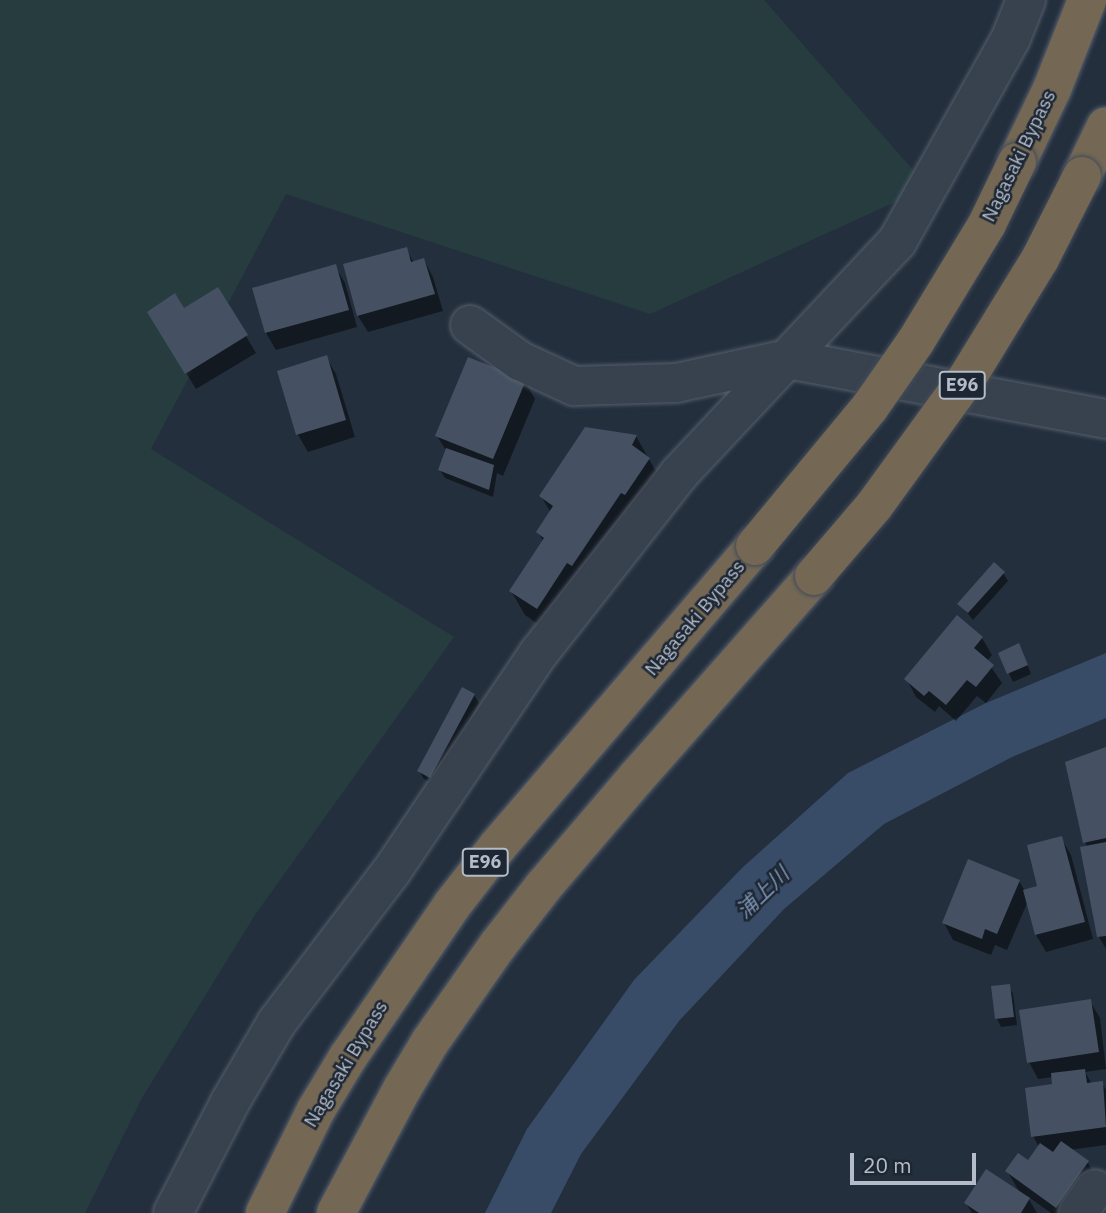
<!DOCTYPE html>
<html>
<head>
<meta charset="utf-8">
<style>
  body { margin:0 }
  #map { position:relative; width:1106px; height:1213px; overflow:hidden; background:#242f3e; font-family:"IBM Plex Sans","Noto Sans JP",sans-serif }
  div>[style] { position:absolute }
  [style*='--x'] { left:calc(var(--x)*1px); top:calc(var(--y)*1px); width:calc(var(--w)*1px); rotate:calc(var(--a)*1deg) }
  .green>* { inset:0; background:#263c3f }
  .water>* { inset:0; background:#394c67 }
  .shadow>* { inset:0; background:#0007 }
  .building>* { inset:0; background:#455162 }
  .roads { filter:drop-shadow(0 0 2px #565f6c) drop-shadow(0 0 2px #565f6c) }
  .minor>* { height:38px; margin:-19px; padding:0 19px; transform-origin:19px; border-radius:19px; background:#38414e }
  .highway>* { height:38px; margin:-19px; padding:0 19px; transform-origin:19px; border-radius:19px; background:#746855 }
  .bridges { filter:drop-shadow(0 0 2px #434c59) drop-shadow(0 0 2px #434c59) }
  .highway-bridge>* { height:38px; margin:-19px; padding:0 19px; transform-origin:19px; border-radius:19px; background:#746855 }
  span { translate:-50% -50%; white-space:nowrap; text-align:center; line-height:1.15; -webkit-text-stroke:5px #1d2633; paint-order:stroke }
  .shield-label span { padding:2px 5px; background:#1d2633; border:2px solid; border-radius:5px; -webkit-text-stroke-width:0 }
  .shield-label { font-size:18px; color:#b4bcc9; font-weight:700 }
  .street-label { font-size:19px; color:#b4bcc9 }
  .water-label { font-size:21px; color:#7c92b1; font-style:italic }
  .scale { position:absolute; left:850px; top:1153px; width:126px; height:32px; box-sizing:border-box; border:4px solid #b4bcc9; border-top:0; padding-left:9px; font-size:21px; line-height:24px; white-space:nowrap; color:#b4bcc9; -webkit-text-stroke:5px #1d2633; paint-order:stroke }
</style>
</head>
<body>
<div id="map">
  <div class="green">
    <div style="clip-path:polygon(0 0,764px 0,928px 187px,650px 314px,286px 194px,151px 449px,454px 637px,255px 915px,142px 1098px,85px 1213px,0 1213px)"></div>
  </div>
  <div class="water">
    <div style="clip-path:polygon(1106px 653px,1106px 718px,1012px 757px,884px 824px,784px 909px,679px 1021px,581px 1154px,551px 1213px,485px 1213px,527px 1129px,634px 980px,742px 868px,848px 773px,986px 703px)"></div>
  </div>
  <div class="shadow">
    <div style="clip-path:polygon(406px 249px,414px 263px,424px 260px,433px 277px,443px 311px,368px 332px,358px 316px)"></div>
    <div style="clip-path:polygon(335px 266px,345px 283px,357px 327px,276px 350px,266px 333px,254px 290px)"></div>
    <div style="clip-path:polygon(184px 311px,246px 336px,256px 353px,196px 389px,159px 329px)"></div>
    <div style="clip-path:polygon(326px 357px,336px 374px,355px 437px,308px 452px,298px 435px,279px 372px)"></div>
    <div style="clip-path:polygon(525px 382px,535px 399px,503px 476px,497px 473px,493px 497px,445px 478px,440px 470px,447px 452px,437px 436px)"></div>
    <div style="clip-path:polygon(636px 436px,663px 484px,551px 633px,525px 615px,511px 591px,544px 542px,538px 532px,551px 513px,541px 496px)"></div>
    <div style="clip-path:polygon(1003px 573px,1008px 581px,973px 620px,960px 604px)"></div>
    <div style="clip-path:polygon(982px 638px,992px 655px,987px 661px,1002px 683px,986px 703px,977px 696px,956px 721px,939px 706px,935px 712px,916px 697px,907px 680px)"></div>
    <div style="clip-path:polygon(1000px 654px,1023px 654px,1031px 674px,1013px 682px)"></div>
    <div style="clip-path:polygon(474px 695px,479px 703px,435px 785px,424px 779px,419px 771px)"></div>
    <div style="clip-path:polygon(1106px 749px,1106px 949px,1099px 937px,1087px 848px,1067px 763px)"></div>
    <div style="clip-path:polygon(1061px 838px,1071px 855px,1093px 939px,1046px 952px,1036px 935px,1028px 901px,1007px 950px,995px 945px,991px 955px,953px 940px,944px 923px,1019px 881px,1025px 891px,1039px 887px)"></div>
    <div style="clip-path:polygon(1009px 986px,1013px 994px,1017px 1025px,1001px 1027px,997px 1019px)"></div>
    <div style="clip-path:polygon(1090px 1001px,1100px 1018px,1106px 1069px,1085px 1072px,1092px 1084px,1102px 1083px,1106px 1090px,1106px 1145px,1069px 1150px,1088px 1163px,1097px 1180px,1074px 1213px,1051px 1213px,1027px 1196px,1037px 1213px,972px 1213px,966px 1203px,1020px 1193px,1007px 1171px,1028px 1163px,1039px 1147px,1033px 1136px,1054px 1086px,1053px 1077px,1038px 1079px,1029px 1062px)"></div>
  </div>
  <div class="building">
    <div style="clip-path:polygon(407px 247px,411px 262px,424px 258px,435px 294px,357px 316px,343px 264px)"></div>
    <div style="clip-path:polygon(336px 264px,349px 310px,265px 333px,252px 288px)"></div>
    <div style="clip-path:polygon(218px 287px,248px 335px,185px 374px,147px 312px,175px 293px,184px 308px)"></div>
    <div style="clip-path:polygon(327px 355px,346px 420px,296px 435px,277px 371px)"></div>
    <div style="clip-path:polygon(468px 357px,526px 380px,493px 459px,435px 436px)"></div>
    <div style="clip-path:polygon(585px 427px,637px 435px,632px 445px,650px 458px,625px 495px,621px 493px,572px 566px,567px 563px,537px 609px,509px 591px,544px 538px,536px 532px,553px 506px,539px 496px)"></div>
    <div style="clip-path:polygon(446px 448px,494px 465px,489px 490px,438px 470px)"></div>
    <div style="clip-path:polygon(994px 562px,1005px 572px,968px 613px,957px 604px)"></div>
    <div style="clip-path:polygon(957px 615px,983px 637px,974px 648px,994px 665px,976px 687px,967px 680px,946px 705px,929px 691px,924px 696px,904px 679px)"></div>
    <div style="clip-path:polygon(1019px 643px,1028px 665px,1007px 674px,998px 653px)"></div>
    <div style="clip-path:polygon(462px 687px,475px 694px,430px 778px,417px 771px)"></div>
    <div style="clip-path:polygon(1106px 747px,1106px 838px,1083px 843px,1065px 762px)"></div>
    <div style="clip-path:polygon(1062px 836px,1085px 922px,1035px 935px,1023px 890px,1037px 886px,1027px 845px)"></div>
    <div style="clip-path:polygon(1106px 842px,1106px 936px,1097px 937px,1080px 847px)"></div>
    <div style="clip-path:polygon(968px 859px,1020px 880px,997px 934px,985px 929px,982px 939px,942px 923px)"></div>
    <div style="clip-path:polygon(1010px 984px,1014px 1017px,995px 1019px,991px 986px)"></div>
    <div style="clip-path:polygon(1091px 999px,1099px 1052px,1027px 1063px,1019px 1010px)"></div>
    <div style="clip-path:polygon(1085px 1069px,1087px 1083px,1103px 1081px,1106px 1127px,1031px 1137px,1025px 1088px,1052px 1084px,1051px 1073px)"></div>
    <div style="clip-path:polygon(1061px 1141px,1089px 1161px,1056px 1208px,1005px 1171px,1018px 1153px,1028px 1160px,1040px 1143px,1053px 1152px)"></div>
    <div style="clip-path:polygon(986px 1169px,1030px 1198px,1021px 1213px,979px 1213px,964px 1203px)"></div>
  </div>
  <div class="roads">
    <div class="minor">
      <div style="--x:470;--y:325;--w:62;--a:35.8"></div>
      <div style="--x:520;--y:361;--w:60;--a:24.8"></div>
      <div style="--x:574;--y:386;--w:102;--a:-1.7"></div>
      <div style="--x:676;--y:383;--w:115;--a:-12.1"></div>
      <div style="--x:788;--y:359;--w:324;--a:10.7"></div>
      <div style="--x:173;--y:1213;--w:125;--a:-62.8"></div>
      <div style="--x:230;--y:1102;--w:93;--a:-59.6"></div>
      <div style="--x:277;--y:1022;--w:188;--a:-52.8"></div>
      <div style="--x:391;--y:872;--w:263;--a:-56"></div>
      <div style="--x:538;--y:654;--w:229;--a:-51.9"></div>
      <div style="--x:679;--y:474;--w:318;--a:-46.8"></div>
      <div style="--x:897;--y:242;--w:234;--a:-60.8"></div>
      <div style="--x:1011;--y:38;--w:41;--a:-68.5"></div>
      <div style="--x:1078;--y:1213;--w:29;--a:-55"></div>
    </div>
    <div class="highway">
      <div style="--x:1017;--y:162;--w:81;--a:-64.4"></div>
      <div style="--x:1052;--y:89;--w:96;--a:-68.5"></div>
      <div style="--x:1082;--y:176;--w:55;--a:-64.4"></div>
      <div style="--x:265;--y:1213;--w:115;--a:-63.7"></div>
      <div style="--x:316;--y:1110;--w:62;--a:-58.9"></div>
      <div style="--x:348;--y:1057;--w:184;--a:-55.6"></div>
      <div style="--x:452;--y:905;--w:75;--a:-52.1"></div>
      <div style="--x:498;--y:846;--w:395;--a:-49.4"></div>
      <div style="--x:336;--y:1213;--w:140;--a:-62"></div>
      <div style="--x:402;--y:1089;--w:55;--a:-59.2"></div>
      <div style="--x:430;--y:1042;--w:118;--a:-55"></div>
      <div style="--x:498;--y:945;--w:73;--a:-52.2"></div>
      <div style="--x:543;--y:887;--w:145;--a:-49.5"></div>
      <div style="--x:637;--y:777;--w:268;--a:-48.6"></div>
    </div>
  </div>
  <div class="bridges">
    <div class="highway-bridge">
      <div style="--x:755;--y:546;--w:180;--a:-50.4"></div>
      <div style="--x:870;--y:407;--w:80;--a:-55.1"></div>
      <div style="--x:916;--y:341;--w:137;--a:-58.7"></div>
      <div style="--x:987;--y:224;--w:69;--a:-64.2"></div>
      <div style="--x:814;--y:576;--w:92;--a:-49.4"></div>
      <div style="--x:874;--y:506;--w:158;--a:-54"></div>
      <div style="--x:967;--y:378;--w:140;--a:-58.5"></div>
      <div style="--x:1040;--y:259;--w:93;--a:-63.2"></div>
    </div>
  </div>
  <div class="shield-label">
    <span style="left:962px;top:385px">E96</span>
    <span style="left:485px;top:862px">E96</span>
  </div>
  <div class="street-label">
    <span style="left:1019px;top:156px;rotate:-64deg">Nagasaki Bypass</span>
    <span style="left:695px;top:618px;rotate:-50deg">Nagasaki Bypass</span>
    <span style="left:346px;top:1064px;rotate:-59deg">Nagasaki Bypass</span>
  </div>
  <div class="water-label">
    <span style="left:762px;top:892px;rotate:-44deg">浦上川</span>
  </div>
  <div class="scale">20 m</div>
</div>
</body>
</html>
